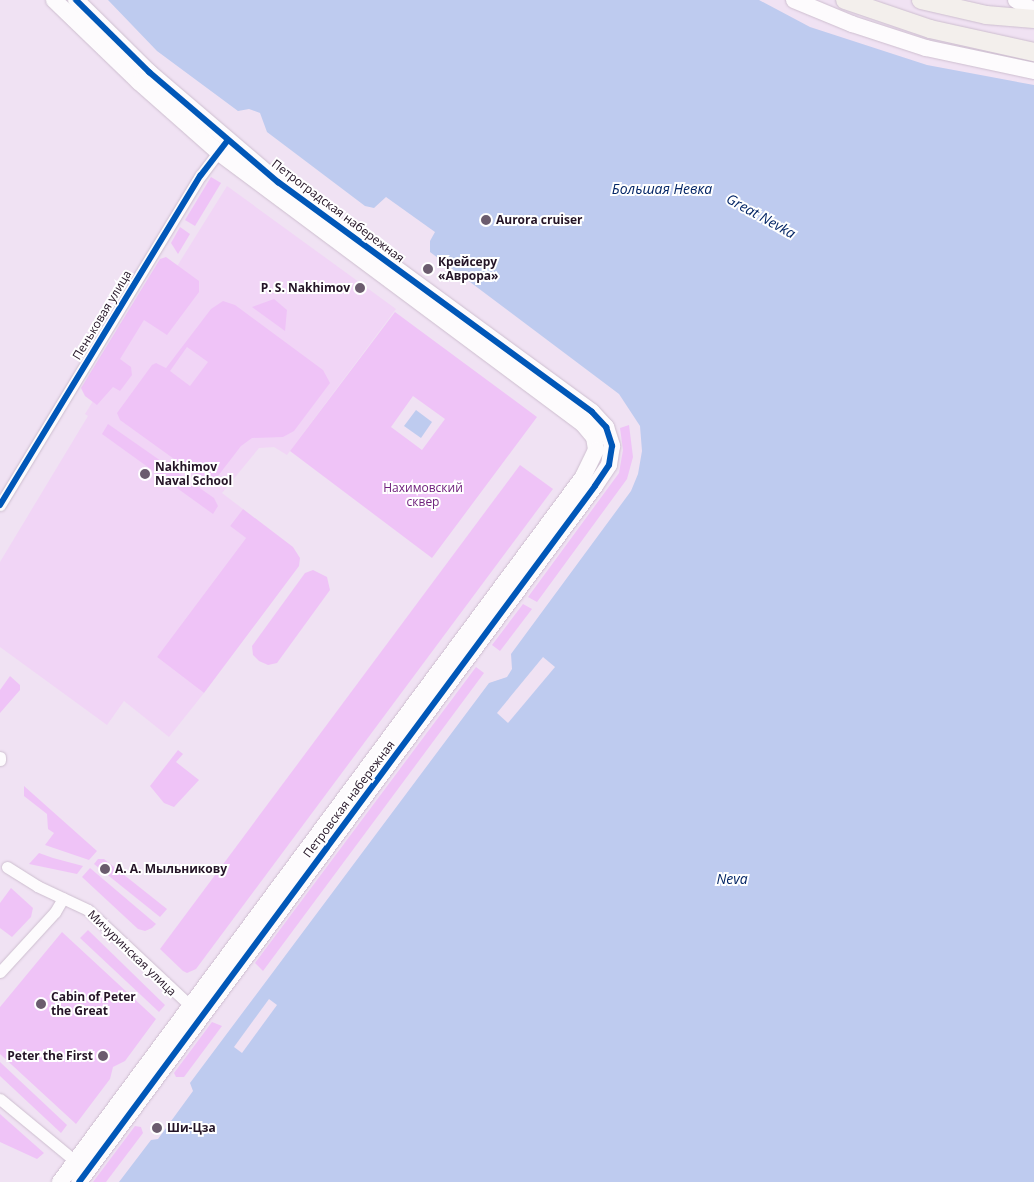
<!DOCTYPE html>
<html>
<head>
<meta charset="utf-8">
<style>
  body { margin:0 }
  #map { position:relative; width:1034px; height:1182px; overflow:hidden; background:#f0e2f3; font-family:"Open Sans",sans-serif }
  div>[style] { position:absolute }
  [style*='--x'] { left:calc(var(--x)*1px); top:calc(var(--y)*1px); width:calc(var(--w)*1px); rotate:calc(var(--a)*1deg) }
  .built>* { inset:0; background:#f1d5f6 }
  .green>* { inset:0; background:#efc3f7 }
  .water>* { inset:0; background:#becbef }
  .pier>* { inset:0; background:#f0e2f3 }
  .roads { filter:drop-shadow(0 0 1px #cdbecf) drop-shadow(0 0 1px #cdbecf) }
  .street>* { height:11px; margin:-5.5px; padding:0 5.5px; transform-origin:5.5px; border-radius:5.5px; background:#fdfbfd }
  .secondary>* { height:16px; margin:-8px; padding:0 8px; transform-origin:8px; border-radius:8px; background:#fdfbfd }
  .primary>* { height:18px; margin:-9px; padding:0 9px; transform-origin:9px; border-radius:9px; background:#f3efec }
  .cycleway>* { height:6px; margin:-3px; padding:0 3px; transform-origin:3px; border-radius:3px; background:#0057b8 }
  .dots>* { width:14px; height:14px; translate:-50% -50%; box-sizing:border-box; border:2px solid #fff; border-radius:50% }
  span { translate:-50% -50%; white-space:nowrap; text-align:center; line-height:1.15; -webkit-text-stroke:4px #fff; paint-order:stroke }
  .street-label { font-size:12px; color:#241426 }
  .poi-label { font-size:12px; color:#241426; font-weight:700 }
  .left { translate:0 -50%; text-align:left }
  .right { translate:-100% -50%; text-align:right }
  .park-label { font-size:12px; color:#6f207c }
  .water-label { font-size:14px; color:#042666; font-style:italic }
</style>
</head>
<body>
<div id="map">
  <div class="built">
    <div style="clip-path:polygon(227px 186px,396px 309px,287px 455px,274px 447px,259px 448px,222px 493px,243px 509px,230px 526px,246px 538px,157px 657px,204px 693px,169px 737px,124px 701px,107px 725px,0 647px,0 562px,88px 416px,85px 414px)"></div>
  </div>
  <div class="green">
    <div style="clip-path:polygon(211px 177px,221px 183px,195px 226px,185px 220px)"></div>
    <div style="clip-path:polygon(180px 227px,190px 234px,178px 254px,171px 243px)"></div>
    <div style="clip-path:polygon(166px 257px,199px 281px,199px 292px,167px 335px,144px 320px,120px 359px,131px 367px,132px 375px,120px 391px,113px 387px,97px 405px,85px 396px,81px 388px,160px 259px)"></div>
    <div style="clip-path:polygon(274px 299px,287px 310px,285px 331px,252px 307px)"></div>
    <div style="clip-path:polygon(evenodd,223px 301px,235px 305px,323px 370px,330px 383px,294px 431px,283px 437px,252px 438px,241px 446px,218px 476px,206px 482px,120px 420px,117px 413px,152px 365px,156px 363px,166px 368px,211px 309px,223px 301px,187px 347px,208px 362px,190px 386px,170px 371px,187px 347px)"></div>
    <div style="clip-path:polygon(evenodd,395px 312px,537px 417px,432px 558px,290px 451px,395px 312px,413px 396px,445px 419px,422px 450px,391px 427px,413px 396px)"></div>
    <div style="clip-path:polygon(108px 424px,214px 498px,218px 506px,213px 514px,102px 434px)"></div>
    <div style="clip-path:polygon(629px 425px,633px 457px,627px 479px,537px 602px,528px 597px,619px 473px,623px 450px,620px 428px)"></div>
    <div style="clip-path:polygon(520px 465px,553px 489px,196px 969px,187px 973px,183px 971px,160px 949px)"></div>
    <div style="clip-path:polygon(243px 509px,293px 547px,300px 558px,299px 566px,204px 693px,157px 657px,246px 538px,230px 526px)"></div>
    <div style="clip-path:polygon(313px 570px,327px 577px,330px 590px,277px 663px,268px 665px,259px 661px,253px 655px,252px 646px,305px 573px)"></div>
    <div style="clip-path:polygon(523px 604px,532px 609px,500px 651px,492px 645px)"></div>
    <div style="clip-path:polygon(0 667px,20px 685px,20px 690px,0 713px,0 690px,10px 676px)"></div>
    <div style="clip-path:polygon(476px 667px,484px 673px,263px 971px,255px 963px)"></div>
    <div style="clip-path:polygon(178px 750px,183px 754px,176px 762px,199px 780px,174px 807px,164px 803px,150px 786px)"></div>
    <div style="clip-path:polygon(24px 786px,97px 851px,89px 860px,45px 845px,54px 833px,48px 829px,47px 814px,24px 796px)"></div>
    <div style="clip-path:polygon(39px 853px,53px 858px,83px 866px,77px 874px,29px 864px)"></div>
    <div style="clip-path:polygon(98px 859px,104px 859px,167px 909px,160px 917px,94px 864px)"></div>
    <div style="clip-path:polygon(90px 868px,156px 924px,152px 928px,145px 931px,138px 929px,82px 877px)"></div>
    <div style="clip-path:polygon(11px 888px,33px 908px,31px 917px,12px 937px,0 928px,0 903px)"></div>
    <div style="clip-path:polygon(88px 930px,165px 1005px,159px 1012px,80px 938px)"></div>
    <div style="clip-path:polygon(62px 932px,156px 1019px,125px 1061px,113px 1067px,110px 1079px,76px 1124px,0 1054px,0 1007px)"></div>
    <div style="clip-path:polygon(212px 1022px,222px 1026px,184px 1077px,176px 1077px,174px 1073px)"></div>
    <div style="clip-path:polygon(0 1062px,67px 1125px,61px 1133px,0 1076px)"></div>
    <div style="clip-path:polygon(0 1115px,0 1114px,44px 1153px,37px 1159px,0 1142px)"></div>
    <div style="clip-path:polygon(135px 1126px,141px 1127px,143px 1133px,106px 1182px,93px 1182px)"></div>
  </div>
  <div class="water">
    <div style="clip-path:polygon(108px 0,759px 0,810px 27px,927px 65px,1034px 85px,1034px 1182px,119px 1182px,151px 1140px,158px 1139px,193px 1091px,190px 1083px,489px 683px,507px 677px,512px 669px,511px 654px,631px 491px,638px 474px,642px 451px,640px 426px,619px 394px,430px 252px,430px 241px,435px 232px,386px 197px,374px 208px,365px 206px,267px 132px,260px 113px,249px 109px,238px 111px,157px 51px)"></div>
    <div style="clip-path:polygon(416px 410px,432px 422px,421px 438px,404px 426px)"></div>
  </div>
  <div class="pier">
    <div style="clip-path:polygon(543px 657px,555px 667px,508px 723px,497px 713px)"></div>
    <div style="clip-path:polygon(269px 999px,277px 1005px,242px 1053px,234px 1047px)"></div>
  </div>
  <div class="roads">
    <div class="street">
      <div style="--x:0;--y:505;--w:386;--a:-58.7"></div>
      <div style="--x:201;--y:175;--w:35;--a:-53"></div>
      <div style="--x:0;--y:757;--w:3;--a:90"></div>
      <div style="--x:7;--y:867;--w:36;--a:32"></div>
      <div style="--x:37;--y:886;--w:56;--a:25.2"></div>
      <div style="--x:88;--y:910;--w:146;--a:43.1"></div>
      <div style="--x:0;--y:972;--w:81;--a:-47.5"></div>
      <div style="--x:55;--y:912;--w:16;--a:-60"></div>
      <div style="--x:0;--y:1099;--w:104;--a:39.5"></div>
    </div>
    <div class="secondary">
      <div style="--x:54;--y:0;--w:118;--a:44"></div>
      <div style="--x:139;--y:82;--w:106;--a:41.5"></div>
      <div style="--x:218;--y:152;--w:455;--a:36.7"></div>
      <div style="--x:583;--y:424;--w:17;--a:50"></div>
      <div style="--x:594;--y:437;--w:13;--a:81"></div>
      <div style="--x:596;--y:450;--w:30;--a:116"></div>
      <div style="--x:583;--y:477;--w:878;--a:126.57"></div>
      <div style="--x:76;--y:0;--w:103;--a:44.6"></div>
      <div style="--x:149;--y:72;--w:170;--a:40.5"></div>
      <div style="--x:278;--y:182;--w:389;--a:36.2"></div>
      <div style="--x:592;--y:412;--w:21;--a:47"></div>
      <div style="--x:606;--y:427;--w:20;--a:72"></div>
      <div style="--x:612;--y:446;--w:19;--a:99"></div>
      <div style="--x:609;--y:465;--w:25;--a:124"></div>
      <div style="--x:595;--y:486;--w:866;--a:126.55"></div>
      <div style="--x:794;--y:0;--w:63;--a:22.5"></div>
      <div style="--x:852;--y:24;--w:78;--a:18"></div>
      <div style="--x:926;--y:48;--w:110;--a:12"></div>
      <div style="--x:1016;--y:0;--w:21;--a:31"></div>
    </div>
    <div class="primary">
      <div style="--x:845;--y:0;--w:90;--a:18.8"></div>
      <div style="--x:930;--y:29;--w:107;--a:12.5"></div>
      <div style="--x:921;--y:0;--w:67;--a:13"></div>
      <div style="--x:986;--y:15;--w:48;--a:4.8"></div>
    </div>
  </div>
  <div class="cycleway">
    <div style="--x:76;--y:0;--w:103;--a:44.6"></div>
    <div style="--x:149;--y:72;--w:170;--a:40.5"></div>
    <div style="--x:278;--y:182;--w:389;--a:36.2"></div>
    <div style="--x:592;--y:412;--w:21;--a:47"></div>
    <div style="--x:606;--y:427;--w:20;--a:72"></div>
    <div style="--x:612;--y:446;--w:19;--a:99"></div>
    <div style="--x:609;--y:465;--w:25;--a:124"></div>
    <div style="--x:595;--y:486;--w:866;--a:126.55"></div>
    <div style="--x:0;--y:505;--w:386;--a:-58.7"></div>
    <div style="--x:201;--y:175;--w:44;--a:-52.4"></div>
  </div>
  <div class="dots">
    <div style="left:486px;top:220px;background:#6b5c6e"></div>
    <div style="left:428px;top:269px;background:#6b5c6e"></div>
    <div style="left:360px;top:288px;background:#6b5c6e"></div>
    <div style="left:145px;top:474px;background:#6b5c6e"></div>
    <div style="left:105px;top:869px;background:#6b5c6e"></div>
    <div style="left:41px;top:1004px;background:#6b5c6e"></div>
    <div style="left:103px;top:1056px;background:#6b5c6e"></div>
    <div style="left:157px;top:1128px;background:#6b5c6e"></div>
  </div>
  <div class="street-label">
    <span style="left:338px;top:211px;rotate:37deg">Петроградская набережная</span>
    <span style="left:102px;top:315px;rotate:-59deg">Пеньковая улица</span>
    <span style="left:349px;top:799px;rotate:-53deg">Петровская набережная</span>
    <span style="left:132px;top:953px;rotate:44deg">Мичуринская улица</span>
  </div>
  <div class="poi-label">
    <span class="left" style="left:496px;top:220px">Aurora cruiser</span>
    <span class="left" style="left:438px;top:269px">Крейсеру<br>«Аврора»</span>
    <span class="right" style="left:350px;top:288px">P. S. Nakhimov</span>
    <span class="left" style="left:155px;top:474px">Nakhimov<br>Naval School</span>
    <span class="left" style="left:115px;top:869px">А. А. Мыльникову</span>
    <span class="left" style="left:51px;top:1004px">Cabin of Peter<br>the Great</span>
    <span class="right" style="left:93px;top:1056px">Peter the First</span>
    <span class="left" style="left:167px;top:1128px">Ши-Цза</span>
  </div>
  <div class="park-label">
    <span style="left:423px;top:495px">Нахимовский<br>сквер</span>
  </div>
  <div class="water-label">
    <span style="left:662px;top:189px">Большая Невка</span>
    <span style="left:761px;top:216px;rotate:29deg">Great Nevka</span>
    <span style="left:732px;top:879px">Neva</span>
  </div>
</div>
</body>
</html>
